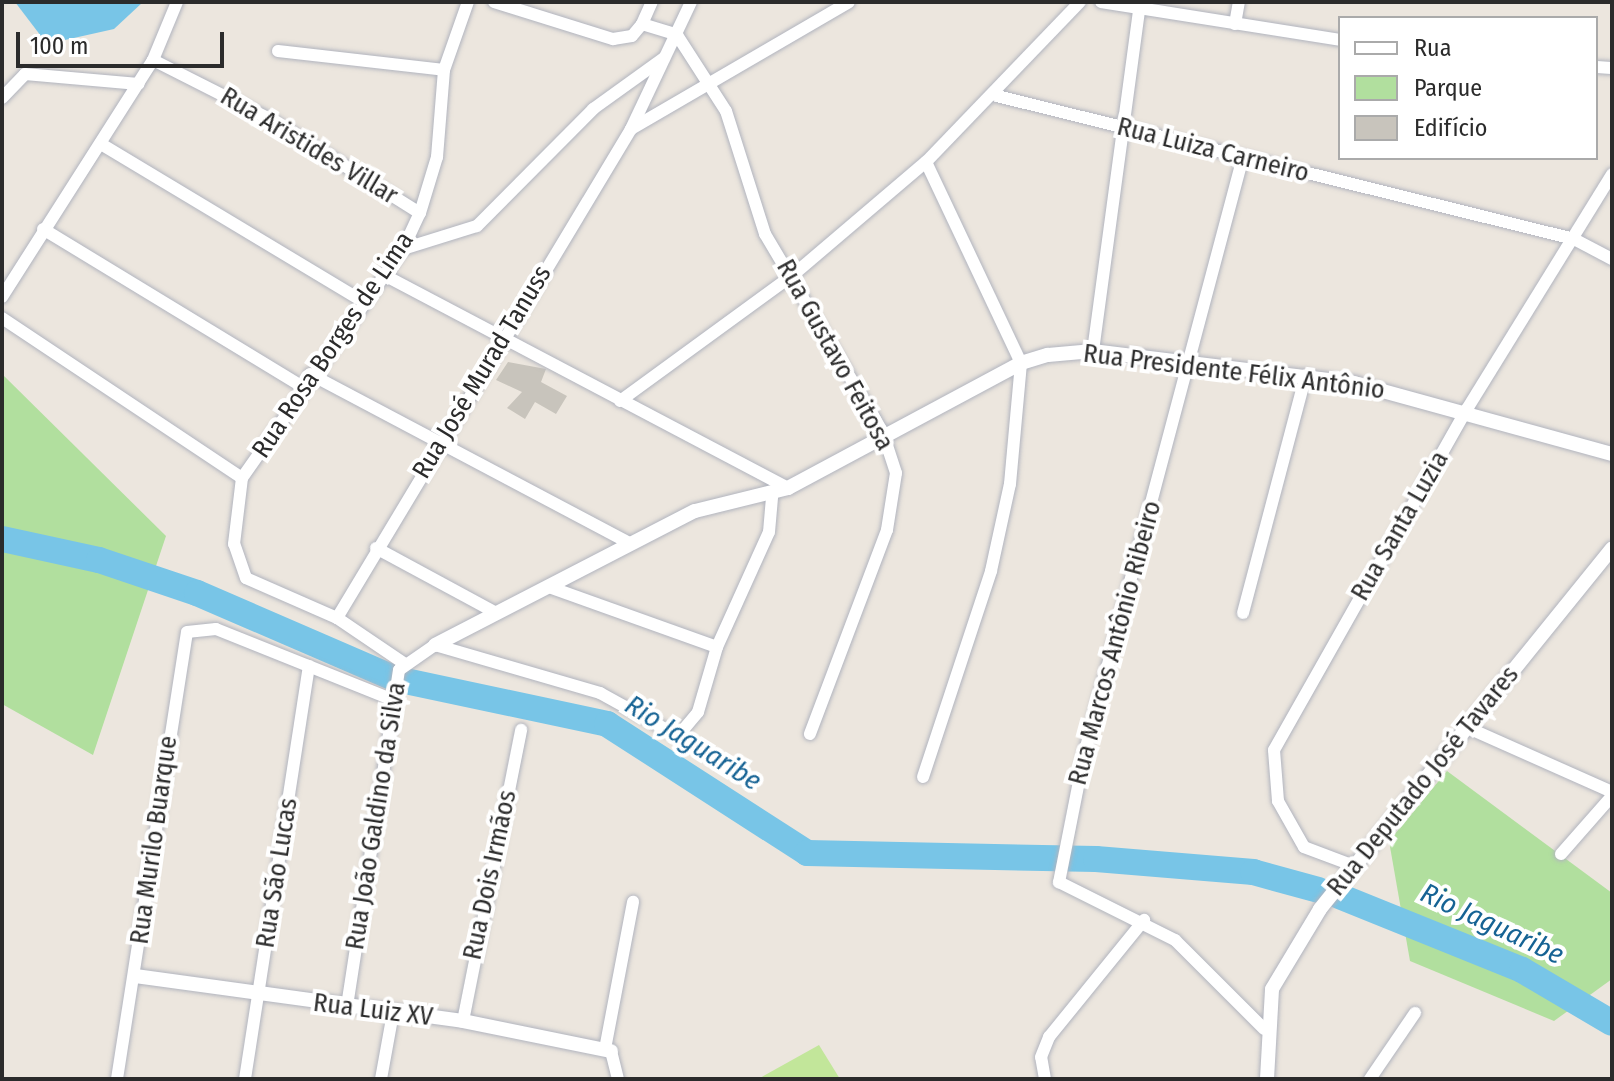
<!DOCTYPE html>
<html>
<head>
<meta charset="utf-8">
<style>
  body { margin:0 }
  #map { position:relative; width:1614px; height:1081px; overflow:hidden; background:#ece6de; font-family:"Fira Sans Condensed",sans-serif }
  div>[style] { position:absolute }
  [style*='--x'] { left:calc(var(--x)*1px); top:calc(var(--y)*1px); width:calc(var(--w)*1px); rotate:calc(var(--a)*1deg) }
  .green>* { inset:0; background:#b1df9e }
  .pitch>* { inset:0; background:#c2e69a }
  .water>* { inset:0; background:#78c5e7 }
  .river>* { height:26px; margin:-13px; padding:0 13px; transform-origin:13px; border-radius:13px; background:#78c5e7 }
  .building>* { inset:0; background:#c8c4bc }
  .roads { filter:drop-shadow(0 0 2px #b1b4be) drop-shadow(0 0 2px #b1b4be) }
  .minor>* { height:12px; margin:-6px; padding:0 6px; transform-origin:6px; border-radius:6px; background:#fff }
  .tertiary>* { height:14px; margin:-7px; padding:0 7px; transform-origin:7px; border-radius:7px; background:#fff }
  span { translate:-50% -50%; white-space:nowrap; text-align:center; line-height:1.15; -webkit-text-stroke:8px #fff; paint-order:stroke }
  .street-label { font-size:26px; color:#2b2b2b }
  .water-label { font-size:28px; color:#166394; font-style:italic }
  .frame { position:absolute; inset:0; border:4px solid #2b2b2b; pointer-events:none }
  .legend { position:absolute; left:1338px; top:16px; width:260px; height:144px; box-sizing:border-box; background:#fff; border:2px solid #aaa; margin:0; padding:10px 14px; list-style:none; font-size:24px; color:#2b2b2b }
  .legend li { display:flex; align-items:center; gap:16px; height:40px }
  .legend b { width:40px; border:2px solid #aaa }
  .scale { position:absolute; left:16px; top:32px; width:208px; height:36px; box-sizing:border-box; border:4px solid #2b2b2b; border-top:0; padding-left:10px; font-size:24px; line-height:28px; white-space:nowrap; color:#2b2b2b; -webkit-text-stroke:6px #fff; paint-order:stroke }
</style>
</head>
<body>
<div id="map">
  <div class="green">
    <div style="clip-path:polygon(2px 374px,166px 536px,93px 755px,2px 704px)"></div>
    <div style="clip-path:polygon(1447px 771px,1612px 893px,1612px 979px,1554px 1021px,1410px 961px,1389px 841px)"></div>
  </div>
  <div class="pitch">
    <div style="clip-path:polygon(819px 1045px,840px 1079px,758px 1079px)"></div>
  </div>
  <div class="water">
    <div style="clip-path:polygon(15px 2px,143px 2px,114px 29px,47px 44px)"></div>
  </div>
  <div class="river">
    <div style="--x:2;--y:539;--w:99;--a:12.2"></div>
    <div style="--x:99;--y:560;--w:103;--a:18.6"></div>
    <div style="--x:197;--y:593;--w:217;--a:23.4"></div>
    <div style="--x:396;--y:679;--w:216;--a:12"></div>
    <div style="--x:607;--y:724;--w:238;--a:32.8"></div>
    <div style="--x:807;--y:853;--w:289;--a:1.2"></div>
    <div style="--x:1096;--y:859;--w:158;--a:4.7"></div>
    <div style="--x:1253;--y:872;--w:68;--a:15.3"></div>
    <div style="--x:1339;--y:896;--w:197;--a:22"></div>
    <div style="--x:1522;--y:970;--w:104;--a:30.5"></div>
  </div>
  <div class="building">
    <div style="clip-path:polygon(508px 362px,546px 369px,541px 382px,567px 396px,556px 414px,535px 402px,525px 419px,507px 408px,522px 392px,496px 380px)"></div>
  </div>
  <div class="roads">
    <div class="minor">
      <div style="--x:494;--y:2;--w:125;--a:17.3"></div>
      <div style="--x:613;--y:39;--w:19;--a:-9"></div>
      <div style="--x:632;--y:36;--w:16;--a:-50"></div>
      <div style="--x:642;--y:24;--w:37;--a:17"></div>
      <div style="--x:677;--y:35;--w:90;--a:57.2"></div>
      <div style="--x:726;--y:111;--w:129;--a:72.4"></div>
      <div style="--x:765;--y:234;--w:231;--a:59.3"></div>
      <div style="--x:883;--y:433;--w:42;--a:72"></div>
      <div style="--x:896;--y:473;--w:58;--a:99"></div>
      <div style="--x:887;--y:530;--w:218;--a:110.7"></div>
      <div style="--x:1101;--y:2;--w:242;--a:9"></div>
      <div style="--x:642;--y:24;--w:24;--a:-66"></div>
      <div style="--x:1235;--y:24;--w:22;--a:-80"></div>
      <div style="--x:278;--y:51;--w:167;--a:6.5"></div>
      <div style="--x:444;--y:70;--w:72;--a:-70.6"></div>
      <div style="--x:153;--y:60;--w:131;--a:26.8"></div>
      <div style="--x:270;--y:119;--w:177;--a:32.1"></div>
      <div style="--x:1596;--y:67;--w:16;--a:4"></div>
      <div style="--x:997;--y:96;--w:594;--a:13.92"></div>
      <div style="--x:1574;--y:239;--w:43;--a:27.8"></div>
      <div style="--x:2;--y:98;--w:33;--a:-46"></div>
      <div style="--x:25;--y:74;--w:114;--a:5"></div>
      <div style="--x:631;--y:129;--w:252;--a:-30.2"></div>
      <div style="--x:101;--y:144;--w:307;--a:31"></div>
      <div style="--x:1243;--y:157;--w:615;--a:104.9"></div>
      <div style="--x:1085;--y:751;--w:134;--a:101.2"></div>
      <div style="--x:1059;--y:882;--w:130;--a:26.6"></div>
      <div style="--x:1175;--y:940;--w:126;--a:45"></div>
      <div style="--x:43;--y:229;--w:302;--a:31.3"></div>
      <div style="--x:403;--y:249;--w:77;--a:-17.3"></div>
      <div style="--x:477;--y:226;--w:165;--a:-45.2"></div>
      <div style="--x:593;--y:109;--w:87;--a:-35.7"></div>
      <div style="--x:384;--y:275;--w:457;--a:27.8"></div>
      <div style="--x:2;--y:297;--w:281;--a:-57.5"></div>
      <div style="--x:153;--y:60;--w:63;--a:-67.5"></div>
      <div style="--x:2;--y:318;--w:288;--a:33.7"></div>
      <div style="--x:1093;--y:351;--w:344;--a:-82.3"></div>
      <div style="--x:310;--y:374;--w:361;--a:27.9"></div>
      <div style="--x:620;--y:401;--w:214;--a:-36.1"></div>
      <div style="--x:793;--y:275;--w:175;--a:-40.4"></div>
      <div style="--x:926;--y:162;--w:222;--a:-46.1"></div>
      <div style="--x:376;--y:548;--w:136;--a:28.4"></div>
      <div style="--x:552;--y:588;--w:175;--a:19.7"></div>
      <div style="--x:1243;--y:613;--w:246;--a:-75.2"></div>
      <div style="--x:337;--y:618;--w:571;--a:-58.98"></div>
      <div style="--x:631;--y:129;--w:140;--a:-64.7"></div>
      <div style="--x:405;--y:664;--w:82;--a:-145.9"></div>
      <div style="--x:337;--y:618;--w:99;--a:-156.3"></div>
      <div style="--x:246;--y:578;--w:36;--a:-109"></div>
      <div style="--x:234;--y:544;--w:66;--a:-83.1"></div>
      <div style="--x:242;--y:478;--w:280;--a:-54.9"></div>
      <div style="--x:403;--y:249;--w:40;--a:-65"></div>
      <div style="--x:420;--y:213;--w:59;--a:-73.1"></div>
      <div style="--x:437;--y:157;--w:87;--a:-85.4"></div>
      <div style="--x:1466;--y:727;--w:160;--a:24"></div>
      <div style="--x:923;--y:777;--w:217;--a:-71.7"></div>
      <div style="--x:991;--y:571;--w:89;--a:-77.7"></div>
      <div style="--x:1010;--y:484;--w:121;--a:-84.8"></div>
      <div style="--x:1021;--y:363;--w:222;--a:-115.3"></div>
      <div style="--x:1561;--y:854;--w:77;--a:-48.7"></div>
      <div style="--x:1349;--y:864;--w:48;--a:-159.3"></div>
      <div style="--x:1304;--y:847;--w:53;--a:-119.5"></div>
      <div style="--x:1278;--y:801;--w:51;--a:-94.5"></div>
      <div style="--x:1274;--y:750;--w:392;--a:-60.5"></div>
      <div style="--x:1467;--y:409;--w:276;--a:-58.3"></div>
      <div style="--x:347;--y:1006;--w:340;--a:-81.2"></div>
      <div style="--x:399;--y:670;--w:44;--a:-34.8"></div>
      <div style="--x:435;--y:645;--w:172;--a:16.2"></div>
      <div style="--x:600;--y:693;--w:89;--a:28.9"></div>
      <div style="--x:678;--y:736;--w:31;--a:-50"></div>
      <div style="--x:698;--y:712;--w:68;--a:-73.7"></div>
      <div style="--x:717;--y:647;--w:126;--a:-65.7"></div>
      <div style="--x:769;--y:532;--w:38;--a:-85"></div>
      <div style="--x:463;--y:1021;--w:297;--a:-78.7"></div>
      <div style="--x:605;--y:1049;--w:150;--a:-79.2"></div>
      <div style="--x:611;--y:1051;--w:29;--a:76"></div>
      <div style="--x:117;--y:1079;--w:452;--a:-81.1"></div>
      <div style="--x:187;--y:632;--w:29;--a:-6"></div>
      <div style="--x:216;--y:629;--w:188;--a:21.8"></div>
      <div style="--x:245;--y:1079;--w:418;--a:-81.2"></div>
      <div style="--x:381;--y:1079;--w:67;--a:-79.7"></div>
      <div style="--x:1045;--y:1079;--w:22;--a:-100"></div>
      <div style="--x:1041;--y:1057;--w:22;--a:-68"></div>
      <div style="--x:1049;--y:1037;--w:151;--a:-50.9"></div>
      <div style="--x:1370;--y:1079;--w:80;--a:-55.7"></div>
    </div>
    <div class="tertiary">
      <div style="--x:435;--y:645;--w:292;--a:-27.3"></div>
      <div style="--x:695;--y:511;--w:96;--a:-13.9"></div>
      <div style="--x:788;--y:488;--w:264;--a:-28.2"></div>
      <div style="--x:1021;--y:363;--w:28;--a:-17"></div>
      <div style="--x:1048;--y:355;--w:45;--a:-5.1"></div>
      <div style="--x:1093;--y:351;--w:263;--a:7"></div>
      <div style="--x:1354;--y:383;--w:268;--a:15.4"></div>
      <div style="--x:135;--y:976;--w:331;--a:7.8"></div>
      <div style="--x:463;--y:1021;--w:151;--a:11.5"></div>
      <div style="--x:1267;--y:1079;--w:90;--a:-86.8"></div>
      <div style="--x:1272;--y:989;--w:93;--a:-59"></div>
      <div style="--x:1320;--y:909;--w:464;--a:-51"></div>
    </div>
  </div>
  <div class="street-label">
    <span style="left:309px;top:146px;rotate:31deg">Rua Aristides Villar</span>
    <span style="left:1213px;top:150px;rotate:14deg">Rua Luiza Carneiro</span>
    <span style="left:333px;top:345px;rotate:-56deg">Rua Rosa Borges de Lima</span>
    <span style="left:835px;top:355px;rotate:61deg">Rua Gustavo Feitosa</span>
    <span style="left:482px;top:372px;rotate:-59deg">Rua José Murad Tanuss</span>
    <span style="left:1234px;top:372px;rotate:7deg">Rua Presidente Félix Antônio</span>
    <span style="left:1400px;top:526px;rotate:-60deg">Rua Santa Luzia</span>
    <span style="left:1115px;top:643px;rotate:-75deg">Rua Marcos Antônio Ribeiro</span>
    <span style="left:1423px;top:781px;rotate:-51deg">Rua Deputado José Tavares</span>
    <span style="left:376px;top:816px;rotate:-81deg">Rua João Galdino da Silva</span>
    <span style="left:154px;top:840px;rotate:-82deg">Rua Murilo Buarque</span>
    <span style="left:277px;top:873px;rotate:-81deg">Rua São Lucas</span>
    <span style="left:490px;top:875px;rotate:-78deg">Rua Dois Irmãos</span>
    <span style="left:373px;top:1010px;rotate:7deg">Rua Luiz XV</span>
  </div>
  <div class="water-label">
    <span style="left:693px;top:743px;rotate:32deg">Rio Jaguaribe</span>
    <span style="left:1492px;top:924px;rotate:25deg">Rio Jaguaribe</span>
  </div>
  <div class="frame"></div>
  <ul class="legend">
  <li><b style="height:10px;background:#fff"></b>Rua</li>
  <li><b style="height:22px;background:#b1df9e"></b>Parque</li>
  <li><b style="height:22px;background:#c8c4bc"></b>Edifício</li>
  </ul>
  <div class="scale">100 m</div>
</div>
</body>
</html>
